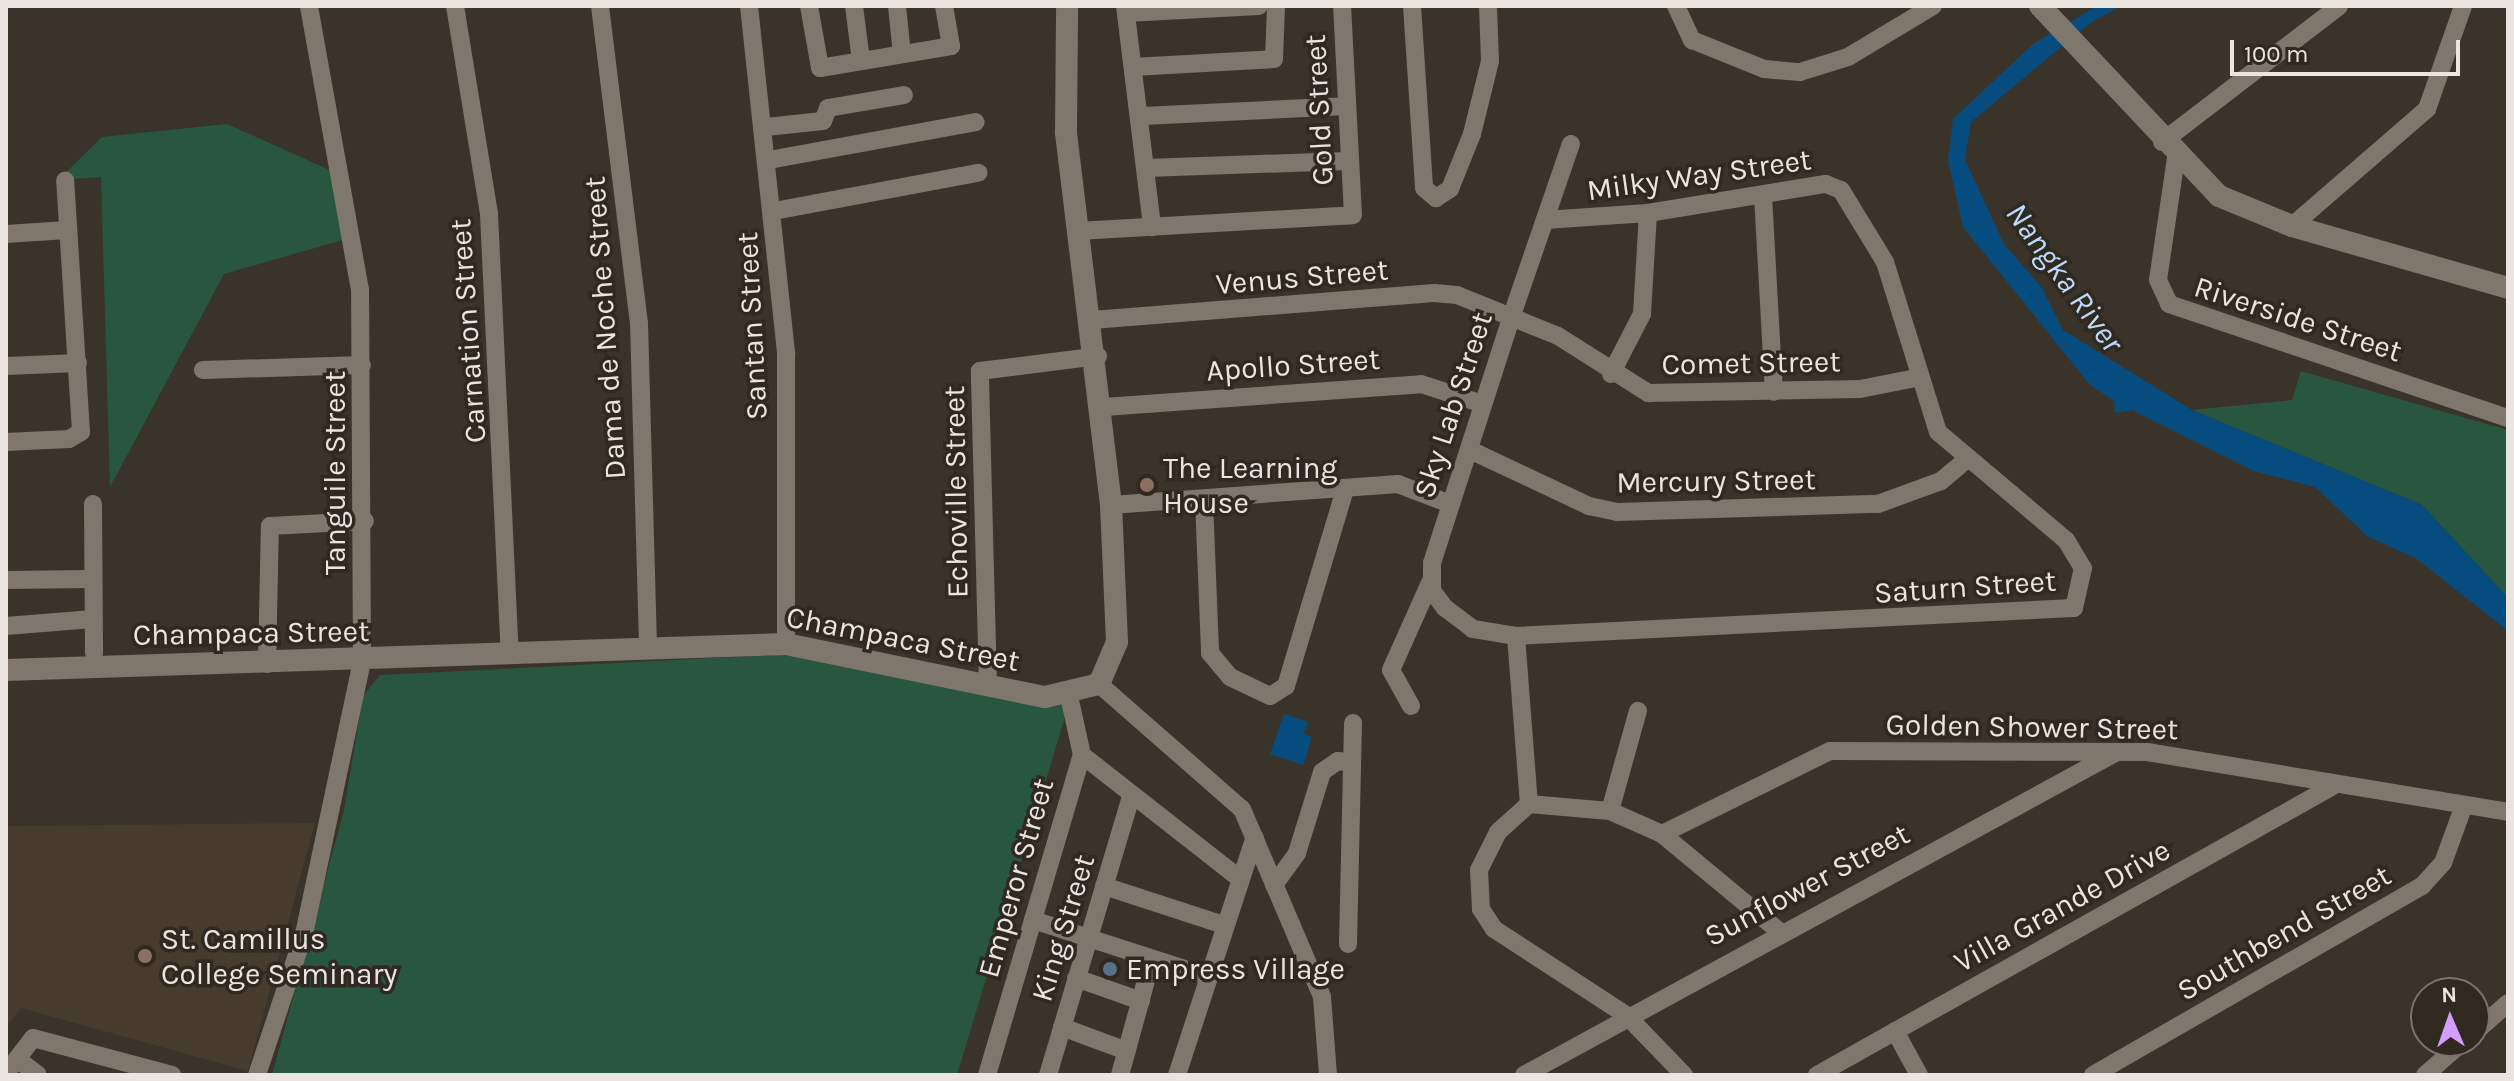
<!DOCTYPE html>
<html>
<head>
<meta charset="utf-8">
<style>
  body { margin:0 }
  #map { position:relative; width:2514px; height:1081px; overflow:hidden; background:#3a3329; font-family:Karla,sans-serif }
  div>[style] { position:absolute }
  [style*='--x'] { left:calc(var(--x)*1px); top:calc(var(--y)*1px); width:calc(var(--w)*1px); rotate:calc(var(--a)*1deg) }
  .built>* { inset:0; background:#463b2c }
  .green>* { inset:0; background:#28563f }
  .water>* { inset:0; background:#064c7f }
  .minor>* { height:18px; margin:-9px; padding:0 9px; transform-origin:9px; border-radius:9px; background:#7f776c }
  .tertiary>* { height:22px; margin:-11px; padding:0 11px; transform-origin:11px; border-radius:11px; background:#7f776c }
  .dots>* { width:22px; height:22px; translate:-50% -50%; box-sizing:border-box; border:4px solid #302920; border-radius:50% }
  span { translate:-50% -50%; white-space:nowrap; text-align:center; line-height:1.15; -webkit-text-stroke:7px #302920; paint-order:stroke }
  .street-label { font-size:30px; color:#eae5df }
  .poi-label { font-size:30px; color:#eae5df }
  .left { translate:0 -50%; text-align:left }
  .water-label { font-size:32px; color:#bcdbfa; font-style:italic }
  .frame { position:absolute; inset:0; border:8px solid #eae5df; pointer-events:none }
  .north { position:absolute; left:2410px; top:977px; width:80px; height:80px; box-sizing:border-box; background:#302920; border:2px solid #7a746c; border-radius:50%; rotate:358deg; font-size:22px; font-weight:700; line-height:32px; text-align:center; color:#eae5df }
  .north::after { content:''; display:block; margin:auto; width:28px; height:36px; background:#d39cfd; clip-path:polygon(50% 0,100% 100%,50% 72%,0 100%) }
  .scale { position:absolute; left:2230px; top:40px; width:230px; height:36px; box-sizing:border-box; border:4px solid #eae5df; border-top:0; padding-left:10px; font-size:24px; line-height:28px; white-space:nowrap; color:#eae5df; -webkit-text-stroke:6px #302920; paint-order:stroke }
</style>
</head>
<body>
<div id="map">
  <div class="built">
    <div style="clip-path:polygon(315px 823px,248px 1071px,21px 1008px,6px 1027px,6px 826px)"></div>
  </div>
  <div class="green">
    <div style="clip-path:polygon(227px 124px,334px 172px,343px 240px,224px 274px,110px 487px,101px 177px,58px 180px,102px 137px)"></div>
    <div style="clip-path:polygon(2301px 371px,2508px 430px,2508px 598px,2422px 505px,2192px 410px,2292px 400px)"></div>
    <div style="clip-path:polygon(795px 654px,1004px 700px,1062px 703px,1065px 717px,957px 1075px,272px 1075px,344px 810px,363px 696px,380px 675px)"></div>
  </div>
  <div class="water">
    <div style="clip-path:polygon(2097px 6px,2121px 6px,2090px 23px,1971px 122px,1965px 160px,2004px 244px,2042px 288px,2063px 330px,2192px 410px,2422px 505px,2508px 598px,2508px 631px,2417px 559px,2367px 536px,2315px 487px,2254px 471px,2132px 410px,2115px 413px,2114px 401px,2089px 384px,1963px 227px,1948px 160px,1953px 119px,2033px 44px)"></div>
    <div style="clip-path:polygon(1284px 714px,1308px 722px,1304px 734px,1312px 737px,1303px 765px,1270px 754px)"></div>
  </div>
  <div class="minor">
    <div style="--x:455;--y:6;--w:211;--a:80.7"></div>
    <div style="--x:489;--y:214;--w:441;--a:87.3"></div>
    <div style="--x:600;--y:6;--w:319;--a:83"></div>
    <div style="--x:639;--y:323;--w:325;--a:88.4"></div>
    <div style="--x:749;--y:6;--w:351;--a:83.9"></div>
    <div style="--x:786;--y:355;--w:289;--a:90"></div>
    <div style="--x:809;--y:6;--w:63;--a:79.9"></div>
    <div style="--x:820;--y:68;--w:133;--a:-9.5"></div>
    <div style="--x:951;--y:46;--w:41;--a:-99.9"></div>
    <div style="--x:854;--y:6;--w:55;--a:82.7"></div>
    <div style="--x:897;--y:6;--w:48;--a:84.1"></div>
    <div style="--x:1125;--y:6;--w:223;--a:83"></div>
    <div style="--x:1412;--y:6;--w:182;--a:86.2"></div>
    <div style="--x:1424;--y:188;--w:16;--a:40"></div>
    <div style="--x:1436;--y:198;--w:17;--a:-33"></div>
    <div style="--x:1450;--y:189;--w:59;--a:-68.2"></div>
    <div style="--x:1472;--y:134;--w:75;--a:-76.1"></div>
    <div style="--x:1490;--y:61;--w:55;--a:-92.1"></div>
    <div style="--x:1676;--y:6;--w:38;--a:65"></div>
    <div style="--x:1692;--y:40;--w:78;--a:21.9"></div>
    <div style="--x:1764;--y:69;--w:36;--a:5"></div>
    <div style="--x:1800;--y:72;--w:50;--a:-17.4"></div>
    <div style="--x:1848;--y:57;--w:99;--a:-31"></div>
    <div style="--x:1126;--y:13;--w:133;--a:-3"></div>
    <div style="--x:1133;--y:67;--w:141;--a:-3.2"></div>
    <div style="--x:1274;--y:59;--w:53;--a:-87.8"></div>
    <div style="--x:1143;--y:116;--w:202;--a:-2.8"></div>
    <div style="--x:766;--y:127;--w:57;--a:-6"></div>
    <div style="--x:823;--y:121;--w:14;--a:-69"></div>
    <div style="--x:828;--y:108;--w:77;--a:-9.7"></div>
    <div style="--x:2162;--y:142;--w:223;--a:-37.5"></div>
    <div style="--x:2176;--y:158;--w:123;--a:98.4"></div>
    <div style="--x:2158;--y:280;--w:26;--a:65"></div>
    <div style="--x:2169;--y:304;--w:358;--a:18.6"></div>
    <div style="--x:769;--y:160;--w:210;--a:-10.4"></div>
    <div style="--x:1146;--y:168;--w:202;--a:-2"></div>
    <div style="--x:1763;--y:196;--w:196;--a:86.8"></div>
    <div style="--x:774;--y:211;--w:208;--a:-10.6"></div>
    <div style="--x:1545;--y:220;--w:103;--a:-3.9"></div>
    <div style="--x:1648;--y:213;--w:180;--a:-9.3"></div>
    <div style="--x:1826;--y:184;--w:16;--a:22"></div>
    <div style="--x:1841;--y:190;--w:84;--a:58.6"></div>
    <div style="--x:1885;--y:262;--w:178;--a:72.7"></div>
    <div style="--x:1938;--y:432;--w:167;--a:40.2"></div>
    <div style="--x:2066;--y:540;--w:33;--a:59"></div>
    <div style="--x:2083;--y:568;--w:41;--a:102.7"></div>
    <div style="--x:2074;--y:608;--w:559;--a:177.13"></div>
    <div style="--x:1516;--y:636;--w:44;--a:-170.8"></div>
    <div style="--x:1473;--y:629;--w:35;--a:-143"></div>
    <div style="--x:1445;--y:608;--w:21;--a:-127"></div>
    <div style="--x:1432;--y:591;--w:28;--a:-90"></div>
    <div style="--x:1432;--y:563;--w:257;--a:-72.1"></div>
    <div style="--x:1511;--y:318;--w:184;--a:-71"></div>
    <div style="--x:2292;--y:226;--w:179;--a:-40.9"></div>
    <div style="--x:2427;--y:109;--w:109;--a:-70.7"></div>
    <div style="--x:1078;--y:231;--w:275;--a:-3.3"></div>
    <div style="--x:1353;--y:215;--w:209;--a:-93"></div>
    <div style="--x:6;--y:234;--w:61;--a:-3.8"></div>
    <div style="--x:1092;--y:320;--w:343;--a:-4.5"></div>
    <div style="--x:1434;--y:293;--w:23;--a:5"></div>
    <div style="--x:1457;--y:295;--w:109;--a:22.1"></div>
    <div style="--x:1558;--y:336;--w:107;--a:32.3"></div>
    <div style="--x:1648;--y:393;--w:212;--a:-1.1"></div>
    <div style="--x:1860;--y:389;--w:57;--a:-11.1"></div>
    <div style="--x:6;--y:366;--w:72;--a:-2.4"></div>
    <div style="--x:203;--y:370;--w:159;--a:-1.8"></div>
    <div style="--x:1611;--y:374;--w:68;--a:-62.7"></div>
    <div style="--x:1642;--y:314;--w:101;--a:-86.6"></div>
    <div style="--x:1104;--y:407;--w:318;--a:-4.1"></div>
    <div style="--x:1421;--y:384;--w:65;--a:17.9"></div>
    <div style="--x:6;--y:442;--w:63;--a:-2.7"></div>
    <div style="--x:69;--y:439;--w:14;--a:-30"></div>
    <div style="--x:81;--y:432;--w:252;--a:-93.6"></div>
    <div style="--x:1470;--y:450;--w:132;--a:25.2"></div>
    <div style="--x:1589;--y:506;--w:29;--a:12"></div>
    <div style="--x:1617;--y:512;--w:261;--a:-1.8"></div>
    <div style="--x:1878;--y:504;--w:67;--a:-20.1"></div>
    <div style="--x:1941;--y:481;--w:31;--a:-40"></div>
    <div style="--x:1204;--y:501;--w:152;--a:87.7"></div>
    <div style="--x:1210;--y:653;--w:31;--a:50"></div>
    <div style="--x:1230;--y:677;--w:44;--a:25.4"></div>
    <div style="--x:1270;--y:696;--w:19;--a:-32"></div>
    <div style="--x:1286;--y:686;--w:206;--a:-73.3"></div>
    <div style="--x:93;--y:504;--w:149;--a:89.6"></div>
    <div style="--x:1111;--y:505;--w:288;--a:-4.2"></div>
    <div style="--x:1398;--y:484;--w:56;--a:21"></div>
    <div style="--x:6;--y:580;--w:85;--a:-0.7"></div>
    <div style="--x:6;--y:626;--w:87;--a:-4.6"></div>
    <div style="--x:1516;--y:636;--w:169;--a:85.6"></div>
    <div style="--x:267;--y:664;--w:138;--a:-88.8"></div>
    <div style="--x:270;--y:526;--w:95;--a:-3"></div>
    <div style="--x:1099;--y:684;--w:190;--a:41.2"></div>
    <div style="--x:1242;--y:809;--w:204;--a:66.9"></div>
    <div style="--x:1322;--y:997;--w:78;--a:85.6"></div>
    <div style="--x:988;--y:685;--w:314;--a:-91.5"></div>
    <div style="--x:980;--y:371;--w:119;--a:-7.2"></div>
    <div style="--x:1411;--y:706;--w:41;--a:-119.1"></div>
    <div style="--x:1391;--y:670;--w:95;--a:-65.9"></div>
    <div style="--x:1082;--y:755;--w:199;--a:38.1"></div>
    <div style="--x:1610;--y:811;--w:104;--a:-74.4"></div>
    <div style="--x:1662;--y:834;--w:187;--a:-26.3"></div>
    <div style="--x:1830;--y:751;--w:317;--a:0.2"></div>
    <div style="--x:2147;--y:752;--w:366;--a:9.4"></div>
    <div style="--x:1274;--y:885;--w:39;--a:-54"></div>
    <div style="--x:1297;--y:853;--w:85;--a:-72.8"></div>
    <div style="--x:1322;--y:772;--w:19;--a:-35"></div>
    <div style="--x:1338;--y:761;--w:14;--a:8"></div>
    <div style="--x:1104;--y:886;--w:126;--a:18"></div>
    <div style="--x:1033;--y:920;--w:185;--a:17.9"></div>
    <div style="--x:1348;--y:944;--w:221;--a:-88.7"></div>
    <div style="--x:1076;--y:978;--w:69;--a:19.5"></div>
    <div style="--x:1062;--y:1027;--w:69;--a:20.3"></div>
    <div style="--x:1895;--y:1031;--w:50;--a:61.4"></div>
    <div style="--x:2474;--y:1033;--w:45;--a:-41.4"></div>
    <div style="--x:17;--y:1059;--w:26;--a:37"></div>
    <div style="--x:6;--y:1073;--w:44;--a:-52.4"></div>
    <div style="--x:33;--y:1038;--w:144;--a:14.9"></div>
    <div style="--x:257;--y:1075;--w:149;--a:-71.6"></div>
    <div style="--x:304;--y:934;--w:279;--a:-78"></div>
    <div style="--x:362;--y:661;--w:371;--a:-90.3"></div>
    <div style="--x:360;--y:290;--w:289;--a:-100.2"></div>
    <div style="--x:987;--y:1075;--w:334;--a:-73.5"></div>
    <div style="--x:1082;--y:755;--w:60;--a:-102.4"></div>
    <div style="--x:1048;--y:1075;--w:290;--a:-73.4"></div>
    <div style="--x:1120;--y:1075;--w:120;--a:-74.6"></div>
    <div style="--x:1177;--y:1075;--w:250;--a:-71.9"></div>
    <div style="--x:1524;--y:1075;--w:673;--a:-28.58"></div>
    <div style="--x:1684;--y:1075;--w:83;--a:-134"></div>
    <div style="--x:1626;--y:1015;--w:158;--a:-146.9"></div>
    <div style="--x:1494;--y:929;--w:24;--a:-123"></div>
    <div style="--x:1481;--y:909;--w:39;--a:-93"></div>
    <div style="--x:1479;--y:870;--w:42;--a:-63.4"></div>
    <div style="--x:1498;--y:832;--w:42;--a:-42.1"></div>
    <div style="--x:1529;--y:804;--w:81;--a:4.9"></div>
    <div style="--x:1610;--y:811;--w:57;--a:23.9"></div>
    <div style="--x:1662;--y:834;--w:152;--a:39.7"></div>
    <div style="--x:1817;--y:1075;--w:591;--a:-29.25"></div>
    <div style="--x:2093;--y:1075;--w:379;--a:-29.9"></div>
    <div style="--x:2422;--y:886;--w:31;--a:-48"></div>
    <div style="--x:2443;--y:863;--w:62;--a:-70.1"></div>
    <div style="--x:2425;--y:1075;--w:52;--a:-41.1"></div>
  </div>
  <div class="tertiary">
    <div style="--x:2040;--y:6;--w:261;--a:46.7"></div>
    <div style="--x:2219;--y:196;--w:79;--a:22.3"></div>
    <div style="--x:2292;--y:226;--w:225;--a:16"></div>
    <div style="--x:6;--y:670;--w:780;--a:-1.91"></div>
    <div style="--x:786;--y:644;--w:264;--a:11.6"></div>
    <div style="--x:1045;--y:697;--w:56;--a:-13.5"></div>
    <div style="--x:1099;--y:684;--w:46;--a:-66.8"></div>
    <div style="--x:1117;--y:642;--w:137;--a:-92.5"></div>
    <div style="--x:1111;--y:505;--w:376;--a:-96.9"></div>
    <div style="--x:1066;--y:132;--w:126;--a:-89.5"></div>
  </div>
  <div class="dots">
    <div style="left:1147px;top:485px;background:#8d6e63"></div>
    <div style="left:145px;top:956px;background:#8d6e63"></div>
    <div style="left:1110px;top:969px;background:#5c6f8a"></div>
  </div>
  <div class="street-label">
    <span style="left:1319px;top:110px;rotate:-93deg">Gold Street</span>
    <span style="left:1699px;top:175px;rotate:-8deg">Milky Way Street</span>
    <span style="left:1302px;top:277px;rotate:-5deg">Venus Street</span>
    <span style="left:2298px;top:319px;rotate:18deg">Riverside Street</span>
    <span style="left:752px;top:326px;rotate:-93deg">Santan Street</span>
    <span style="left:605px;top:328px;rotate:-94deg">Dama de Noche Street</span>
    <span style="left:468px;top:331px;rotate:-94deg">Carnation Street</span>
    <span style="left:1751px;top:363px;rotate:-1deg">Comet Street</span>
    <span style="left:1293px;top:365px;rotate:-4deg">Apollo Street</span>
    <span style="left:1453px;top:405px;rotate:-72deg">Sky Lab Street</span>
    <span style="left:335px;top:473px;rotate:-90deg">Tanguile Street</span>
    <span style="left:1716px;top:481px;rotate:-1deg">Mercury Street</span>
    <span style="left:956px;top:492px;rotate:-91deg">Echoville Street</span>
    <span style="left:1965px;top:587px;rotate:-4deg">Saturn Street</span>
    <span style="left:251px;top:633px;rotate:-1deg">Champaca Street</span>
    <span style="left:903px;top:639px;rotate:11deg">Champaca Street</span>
    <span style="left:2032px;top:727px;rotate:1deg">Golden Shower Street</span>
    <span style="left:1016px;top:878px;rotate:-74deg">Emperor Street</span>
    <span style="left:1807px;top:885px;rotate:-28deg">Sunflower Street</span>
    <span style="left:2062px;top:906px;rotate:-29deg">Villa Grande Drive</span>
    <span style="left:1063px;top:928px;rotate:-73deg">King Street</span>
    <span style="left:2284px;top:933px;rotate:-30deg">Southbend Street</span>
  </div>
  <div class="poi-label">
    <span class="left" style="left:1163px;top:485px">The Learning<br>House</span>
    <span class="left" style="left:161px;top:956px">St. Camillus<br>College Seminary</span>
    <span class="left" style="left:1126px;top:969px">Empress Village</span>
  </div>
  <div class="water-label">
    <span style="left:2064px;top:278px;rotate:54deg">Nangka River</span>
  </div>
  <div class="frame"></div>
  <div class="north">N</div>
  <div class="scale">100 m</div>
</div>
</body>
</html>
